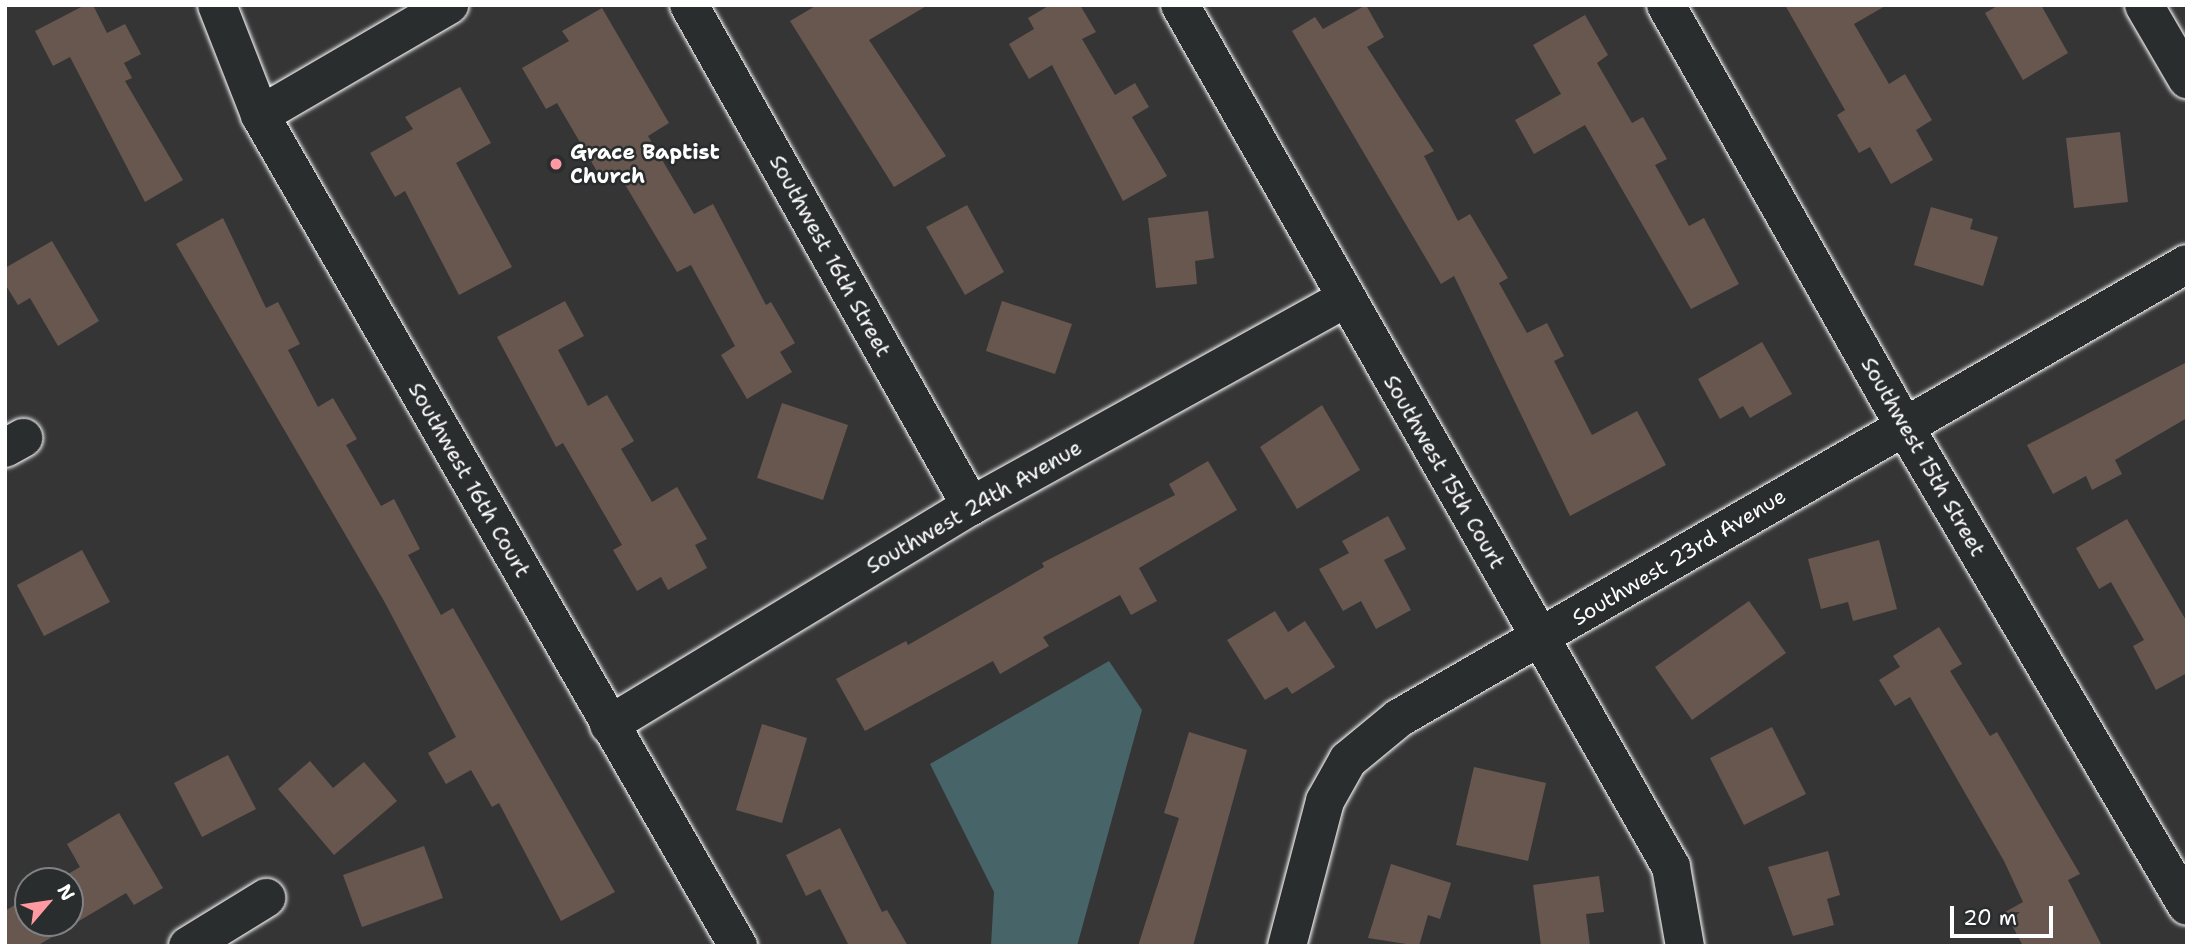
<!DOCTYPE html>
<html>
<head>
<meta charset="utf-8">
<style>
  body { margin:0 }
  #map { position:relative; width:2192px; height:951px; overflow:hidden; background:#363535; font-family:"Shantell Sans",sans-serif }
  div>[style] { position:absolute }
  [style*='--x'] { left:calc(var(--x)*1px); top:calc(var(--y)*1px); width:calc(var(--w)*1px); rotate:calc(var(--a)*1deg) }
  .water>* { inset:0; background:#476568 }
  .building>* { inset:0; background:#67574f }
  .roads { filter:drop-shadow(0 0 2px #fff) drop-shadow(0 0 2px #fff) }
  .street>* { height:38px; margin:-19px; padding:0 19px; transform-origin:19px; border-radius:19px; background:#2a2d2e }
  .dots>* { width:19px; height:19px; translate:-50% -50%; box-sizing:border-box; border:4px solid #2a2d2e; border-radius:50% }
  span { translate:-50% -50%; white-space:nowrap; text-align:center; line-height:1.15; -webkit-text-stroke:5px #2a2d2e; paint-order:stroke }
  .poi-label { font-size:21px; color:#fff; font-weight:700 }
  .left { translate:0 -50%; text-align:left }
  .street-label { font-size:21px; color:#fff }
  .frame { position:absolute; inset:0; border:7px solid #fff; pointer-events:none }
  .north { position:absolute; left:14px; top:867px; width:70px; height:70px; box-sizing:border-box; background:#2a2d2e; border:2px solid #7f8182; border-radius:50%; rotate:61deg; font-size:19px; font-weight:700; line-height:28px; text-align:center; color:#fff }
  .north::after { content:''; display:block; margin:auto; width:24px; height:32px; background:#ff9aa2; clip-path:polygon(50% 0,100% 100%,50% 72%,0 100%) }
  .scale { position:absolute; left:1950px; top:906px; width:103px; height:32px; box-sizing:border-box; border:4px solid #fff; border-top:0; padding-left:9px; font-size:21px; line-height:24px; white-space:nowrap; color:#fff; -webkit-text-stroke:5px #2a2d2e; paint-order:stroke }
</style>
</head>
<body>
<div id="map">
  <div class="water">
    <div style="clip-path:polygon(1109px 661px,1142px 710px,1077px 946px,991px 946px,994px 892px,930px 764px)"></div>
  </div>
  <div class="building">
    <div style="clip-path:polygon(85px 5px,93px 5px,107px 33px,125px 24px,141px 54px,124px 63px,132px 78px,125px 81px,183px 180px,145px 202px,70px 57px,53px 66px,35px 31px)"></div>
    <div style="clip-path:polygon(817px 5px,928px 5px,869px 40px,946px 156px,894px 187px,790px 21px)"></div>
    <div style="clip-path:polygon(1050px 5px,1080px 5px,1096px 32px,1082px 39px,1115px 95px,1135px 83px,1149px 107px,1132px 117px,1167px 176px,1123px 201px,1052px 65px,1029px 79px,1009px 44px,1034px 29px,1028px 18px)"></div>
    <div style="clip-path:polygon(1366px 5px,1384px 37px,1367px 47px,1434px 151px,1424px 156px,1458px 221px,1470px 214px,1508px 278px,1499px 283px,1527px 333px,1547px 323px,1564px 356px,1554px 361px,1592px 435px,1637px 411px,1666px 465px,1570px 516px,1454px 276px,1441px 284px,1292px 31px,1315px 17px,1323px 29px)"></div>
    <div style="clip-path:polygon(1785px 5px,1887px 5px,1854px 24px,1889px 84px,1905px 74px,1932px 120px,1916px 130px,1933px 160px,1891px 184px,1870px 147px,1859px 153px,1837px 115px,1845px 110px)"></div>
    <div style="clip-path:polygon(1999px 5px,2041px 5px,2068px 53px,2023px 80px,1985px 13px)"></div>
    <div style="clip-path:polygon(602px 8px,669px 123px,648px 136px,694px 214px,713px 204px,766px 305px,771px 302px,795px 343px,780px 352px,792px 372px,747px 399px,721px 355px,735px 346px,691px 265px,677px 272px,620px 176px,605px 185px,557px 103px,546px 109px,522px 68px,569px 41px,562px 31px)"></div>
    <div style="clip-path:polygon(1585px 15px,1608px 55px,1597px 63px,1632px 123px,1643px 117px,1667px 159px,1655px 165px,1689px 226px,1704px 218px,1739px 284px,1691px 309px,1585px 125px,1534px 154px,1515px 120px,1561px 94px,1533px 45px)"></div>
    <div style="clip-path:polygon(460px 87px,491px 143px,456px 163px,512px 267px,459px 295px,405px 191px,395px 197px,370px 153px,413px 129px,405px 117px)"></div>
    <div style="clip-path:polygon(2120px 132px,2128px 202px,2074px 208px,2066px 138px)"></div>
    <div style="clip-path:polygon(967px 205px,1004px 272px,965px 295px,926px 227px)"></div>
    <div style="clip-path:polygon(1931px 207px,1973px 219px,1970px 229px,1998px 237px,1983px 286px,1914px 265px)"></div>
    <div style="clip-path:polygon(1208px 211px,1214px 258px,1195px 261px,1197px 284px,1156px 288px,1148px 218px)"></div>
    <div style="clip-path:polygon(223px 218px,266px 308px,278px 302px,300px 344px,288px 350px,318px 407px,333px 398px,357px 439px,346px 445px,381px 506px,394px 499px,420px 549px,408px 555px,441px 615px,453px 608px,615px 892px,561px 921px,499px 803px,492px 807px,471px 770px,446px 784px,428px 753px,456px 737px,384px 601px,176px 244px)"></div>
    <div style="clip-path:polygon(52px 241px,99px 321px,58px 346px,30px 298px,18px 305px,5px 284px,5px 268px)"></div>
    <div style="clip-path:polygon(565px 301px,584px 336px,558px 350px,588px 406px,607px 395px,634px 441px,621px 449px,652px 502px,677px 487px,707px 539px,695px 545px,707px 568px,668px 590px,661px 577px,637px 591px,613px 550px,622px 545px,563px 443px,556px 447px,497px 337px)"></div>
    <div style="clip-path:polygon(1002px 301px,1072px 324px,1055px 374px,986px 351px)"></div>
    <div style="clip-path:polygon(1762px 342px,1792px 394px,1750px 418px,1743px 406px,1720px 419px,1698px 379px)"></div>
    <div style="clip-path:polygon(2187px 362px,2187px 418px,2115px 460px,2122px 474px,2092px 490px,2086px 476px,2053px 494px,2027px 445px)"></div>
    <div style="clip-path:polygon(782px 403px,848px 425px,823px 500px,757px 478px)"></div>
    <div style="clip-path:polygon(1322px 405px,1360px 470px,1297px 509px,1260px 447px)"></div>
    <div style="clip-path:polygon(1208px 461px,1237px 510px,1139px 568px,1157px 601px,1131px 615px,1120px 595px,1043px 637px,1049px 646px,1000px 674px,993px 661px,865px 731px,836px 679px,906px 641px,908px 645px,1044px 567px,1042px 563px,1175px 495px,1169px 484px)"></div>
    <div style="clip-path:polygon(1388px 516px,1406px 549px,1384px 560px,1411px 610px,1376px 629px,1361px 601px,1343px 611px,1319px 569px,1349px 553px,1342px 541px)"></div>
    <div style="clip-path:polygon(2127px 519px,2187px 622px,2187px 673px,2156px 690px,2133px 646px,2144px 640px,2111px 582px,2099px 589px,2076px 548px)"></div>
    <div style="clip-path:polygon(1879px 540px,1897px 609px,1853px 621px,1848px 602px,1821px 609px,1808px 559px)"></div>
    <div style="clip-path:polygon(82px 550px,110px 602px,44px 636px,17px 585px)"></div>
    <div style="clip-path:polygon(1749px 601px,1786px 653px,1692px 720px,1655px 667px)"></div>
    <div style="clip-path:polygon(1275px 611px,1288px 632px,1305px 621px,1335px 667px,1292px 694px,1287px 687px,1265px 700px,1227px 640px)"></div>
    <div style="clip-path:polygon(1939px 627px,1962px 664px,1950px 671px,1990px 736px,1997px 732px,2080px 874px,2068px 880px,2102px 946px,2023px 946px,2005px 912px,2023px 902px,2004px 861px,1910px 697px,1895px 706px,1879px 680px,1900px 667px,1893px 656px)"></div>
    <div style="clip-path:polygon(762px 724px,807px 738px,782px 823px,736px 810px)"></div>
    <div style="clip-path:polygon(1772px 727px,1806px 794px,1744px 825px,1710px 758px)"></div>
    <div style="clip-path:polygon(1189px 732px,1247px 750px,1193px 946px,1138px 946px,1179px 818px,1164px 813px)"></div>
    <div style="clip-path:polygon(228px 755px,256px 809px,202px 837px,174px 783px)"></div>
    <div style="clip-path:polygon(310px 761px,333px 788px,364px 762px,397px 801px,334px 855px,278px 789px)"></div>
    <div style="clip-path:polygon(1474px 767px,1546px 783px,1528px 861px,1456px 845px)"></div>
    <div style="clip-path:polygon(119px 813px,163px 888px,134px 905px,126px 893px,37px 946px,5px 946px,5px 911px,28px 897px,28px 923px,70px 923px,70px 881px,56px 881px,80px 867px,67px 844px)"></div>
    <div style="clip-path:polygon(840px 828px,882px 912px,887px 910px,908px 946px,849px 946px,820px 889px,806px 896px,786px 855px)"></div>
    <div style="clip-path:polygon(424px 846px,443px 898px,362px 927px,343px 875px)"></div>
    <div style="clip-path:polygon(1828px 851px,1840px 895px,1827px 899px,1834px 925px,1793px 936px,1768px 867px)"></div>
    <div style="clip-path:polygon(1391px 864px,1451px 883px,1440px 919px,1428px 915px,1419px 946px,1368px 938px)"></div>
    <div style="clip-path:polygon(1599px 876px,1604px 912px,1586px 914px,1590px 946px,1541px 946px,1533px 885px)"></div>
  </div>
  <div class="roads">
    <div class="street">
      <div style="--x:217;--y:5;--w:118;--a:68.6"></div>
      <div style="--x:260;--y:115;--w:959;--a:60.09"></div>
      <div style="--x:689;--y:5;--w:575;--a:60.63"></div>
      <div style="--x:1180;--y:5;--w:992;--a:60.33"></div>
      <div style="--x:1671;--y:867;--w:80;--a:80"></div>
      <div style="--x:1666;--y:5;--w:481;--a:60.5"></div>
      <div style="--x:1903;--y:424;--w:559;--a:59.49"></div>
      <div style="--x:2144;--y:5;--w:86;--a:59.8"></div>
      <div style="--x:260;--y:115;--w:219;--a:-30.2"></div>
      <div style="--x:5;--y:448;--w:21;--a:-29"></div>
      <div style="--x:609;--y:725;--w:423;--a:-31.2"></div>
      <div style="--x:971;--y:506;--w:427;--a:-29"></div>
      <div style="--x:188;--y:946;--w:92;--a:-31.6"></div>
      <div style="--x:1287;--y:946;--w:150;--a:-75.3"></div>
      <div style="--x:1325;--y:801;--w:47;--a:-60.7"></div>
      <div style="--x:1348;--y:760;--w:66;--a:-39.5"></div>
      <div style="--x:1399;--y:718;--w:909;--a:-29.95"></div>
    </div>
  </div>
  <div class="dots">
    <div style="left:556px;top:164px;background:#ff9aa2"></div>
  </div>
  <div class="poi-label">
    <span class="left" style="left:570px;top:164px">Grace Baptist<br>Church</span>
  </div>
  <div class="street-label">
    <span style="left:830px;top:256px;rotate:61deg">Southwest 16th Street</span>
    <span style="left:1923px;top:457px;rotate:60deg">Southwest 15th Street</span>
    <span style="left:1444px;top:472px;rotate:60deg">Southwest 15th Court</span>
    <span style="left:469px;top:480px;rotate:60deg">Southwest 16th Court</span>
    <span style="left:974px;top:507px;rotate:-30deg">Southwest 24th Avenue</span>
    <span style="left:1679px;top:557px;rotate:-31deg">Southwest 23rd Avenue</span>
  </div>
  <div class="frame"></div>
  <div class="north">N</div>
  <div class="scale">20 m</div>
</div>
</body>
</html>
